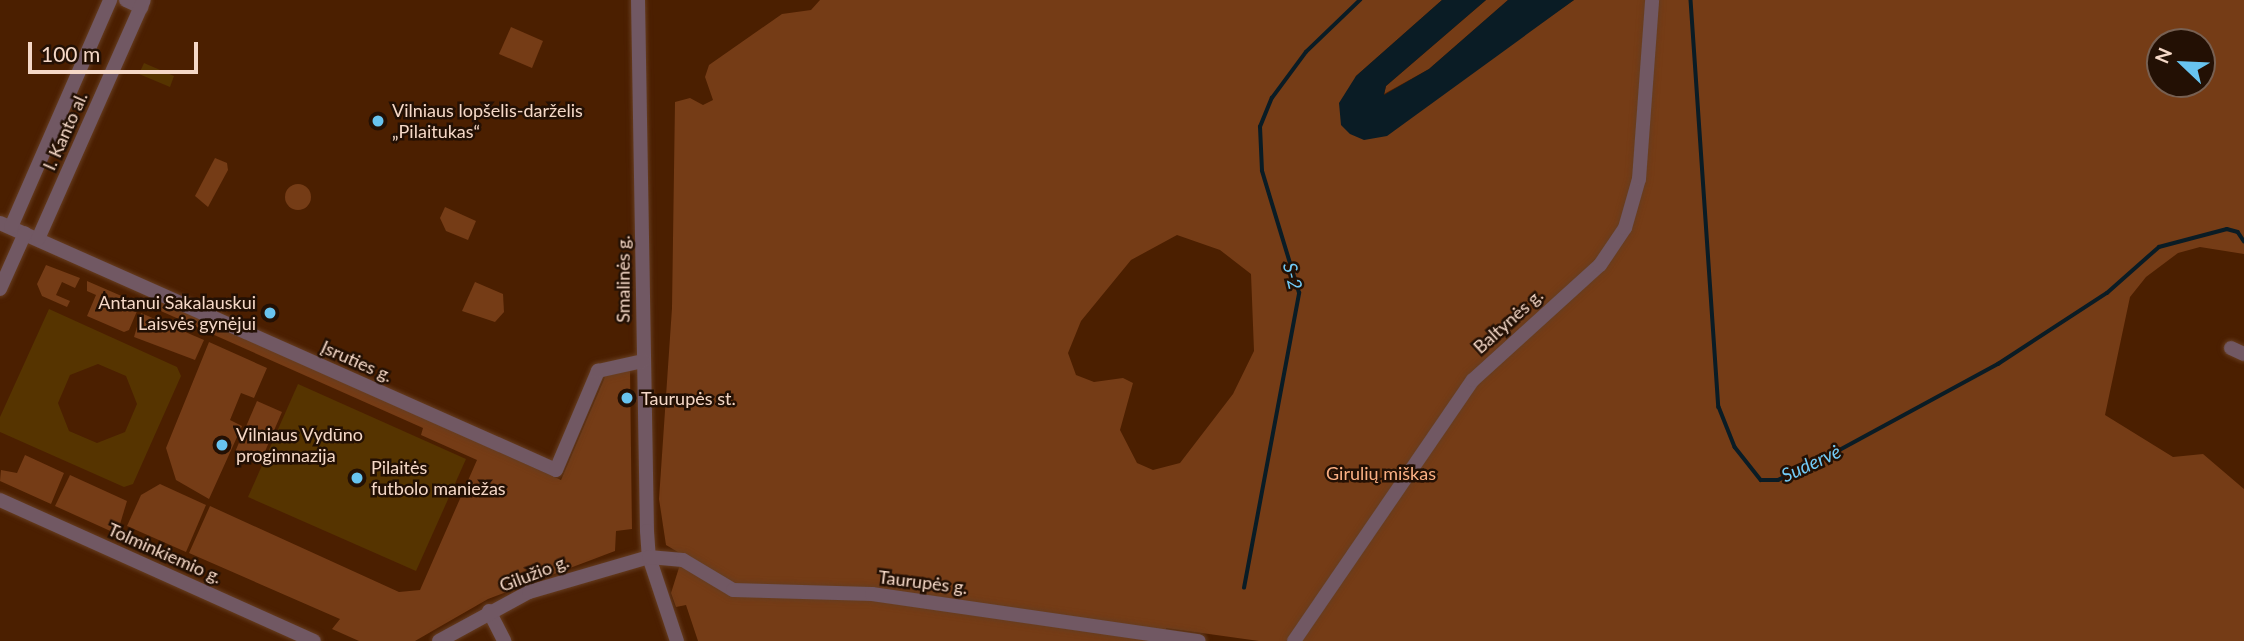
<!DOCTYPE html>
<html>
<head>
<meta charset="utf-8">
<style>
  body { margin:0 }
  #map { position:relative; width:2244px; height:641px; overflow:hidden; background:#4b1f00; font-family:Lato,sans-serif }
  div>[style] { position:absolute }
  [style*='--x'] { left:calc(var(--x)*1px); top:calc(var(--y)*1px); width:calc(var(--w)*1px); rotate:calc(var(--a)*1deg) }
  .green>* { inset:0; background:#753c16 }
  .round { border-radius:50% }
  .water>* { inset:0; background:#0a1c25 }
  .stream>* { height:3.5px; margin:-1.75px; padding:0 1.75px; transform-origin:1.75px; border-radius:1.75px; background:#0a1c25 }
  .building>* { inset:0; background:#563400 }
  .roads { filter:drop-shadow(0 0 2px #663d20) drop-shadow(0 0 2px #663d20) }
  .minor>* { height:14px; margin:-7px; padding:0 7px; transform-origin:7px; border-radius:7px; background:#715863 }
  .dots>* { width:19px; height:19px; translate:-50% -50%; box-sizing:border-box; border:4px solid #231004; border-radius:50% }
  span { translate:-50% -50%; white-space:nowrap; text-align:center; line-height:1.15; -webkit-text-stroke:5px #231004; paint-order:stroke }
  .poi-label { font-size:18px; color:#f5d8c7 }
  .left { translate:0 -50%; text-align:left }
  .right { translate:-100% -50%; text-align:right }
  .street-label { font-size:18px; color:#f5d8c7 }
  .park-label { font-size:18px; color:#faaf83 }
  .water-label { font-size:19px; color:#72cbf7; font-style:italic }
  .north { position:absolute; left:2146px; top:28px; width:70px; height:70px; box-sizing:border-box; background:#231004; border:2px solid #776052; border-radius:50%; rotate:293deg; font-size:19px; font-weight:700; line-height:28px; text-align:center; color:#f5d8c7 }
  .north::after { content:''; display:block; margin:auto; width:24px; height:32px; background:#68c4f0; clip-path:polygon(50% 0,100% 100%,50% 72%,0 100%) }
  .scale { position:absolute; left:28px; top:42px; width:170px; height:32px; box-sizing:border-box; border:4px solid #f5d8c7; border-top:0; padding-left:9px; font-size:21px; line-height:24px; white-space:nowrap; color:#f5d8c7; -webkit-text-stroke:5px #231004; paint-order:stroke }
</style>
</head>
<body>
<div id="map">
  <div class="green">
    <div style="clip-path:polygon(evenodd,820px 0,1442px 0,1356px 76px,1341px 125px,1502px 50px,1574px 0,2244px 0,2244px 254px,2200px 247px,2178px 253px,2146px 277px,2130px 297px,2105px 415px,2173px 457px,2203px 454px,2244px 489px,2244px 641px,1259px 641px,1166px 628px,1164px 641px,698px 641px,686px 605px,676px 607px,671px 593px,683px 555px,666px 545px,659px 499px,672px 308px,675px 102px,690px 98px,703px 105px,713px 100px,705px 77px,709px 65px,782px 14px,811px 10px,820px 0,2160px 42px,2202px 42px,2202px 84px,2160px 84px,2160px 42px,820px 0,1177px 235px,1220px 250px,1251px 274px,1254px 351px,1233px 394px,1180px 463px,1153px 470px,1137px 463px,1120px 430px,1133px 383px,1123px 378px,1094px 382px,1076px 375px,1068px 353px,1081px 321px,1131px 260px,1177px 235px)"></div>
    <div style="clip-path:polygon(1486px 0,1508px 0,1429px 69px,1384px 94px,1386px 86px)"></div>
    <div style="clip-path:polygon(511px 27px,543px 41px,532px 68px,499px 54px)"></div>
    <div style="clip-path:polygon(215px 158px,227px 163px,228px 170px,208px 207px,195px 196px)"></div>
    <div class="round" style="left:285px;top:184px;width:26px;height:26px"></div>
    <div style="clip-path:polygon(445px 207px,476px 221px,468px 240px,446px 231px,440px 218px)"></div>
    <div style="clip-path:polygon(46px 265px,80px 278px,75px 288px,62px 282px,56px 295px,70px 301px,67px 307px,42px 296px,37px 284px)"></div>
    <div style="clip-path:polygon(87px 281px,140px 304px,129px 330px,124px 332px,87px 316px,96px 295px,87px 291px)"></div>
    <div style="clip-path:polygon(475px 282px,503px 294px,504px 312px,495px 322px,462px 311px)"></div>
    <div style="clip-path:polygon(149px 295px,212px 322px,208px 332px,145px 304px)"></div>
    <div style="clip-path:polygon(141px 313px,204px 340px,195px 360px,134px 337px)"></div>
    <div style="clip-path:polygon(216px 324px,561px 480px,608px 370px,630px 368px,632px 529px,616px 531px,615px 551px,488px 599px,415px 641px,359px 641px,332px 629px,340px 619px,189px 553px,210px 506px,399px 592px,420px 590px,477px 460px,421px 435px,423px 428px,212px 334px)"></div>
    <div style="clip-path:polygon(209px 342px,267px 368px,254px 398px,241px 393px,230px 420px,242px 426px,209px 499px,176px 480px,166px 448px)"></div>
    <div style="clip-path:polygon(257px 401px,282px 412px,260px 463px,235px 452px)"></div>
    <div style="clip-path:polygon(25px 455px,64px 473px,51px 504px,0 481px,1px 470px,17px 473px)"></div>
    <div style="clip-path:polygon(70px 475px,127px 501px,117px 534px,55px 506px)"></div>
    <div style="clip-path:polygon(160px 484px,206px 505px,186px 552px,127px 526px,141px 495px)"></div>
  </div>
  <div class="water">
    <div style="clip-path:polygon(1442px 0,1486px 0,1386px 86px,1384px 95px,1429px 69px,1508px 0,1574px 0,1387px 136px,1364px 140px,1350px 134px,1341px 125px,1339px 103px,1356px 76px)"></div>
  </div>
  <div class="stream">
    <div style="--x:1691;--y:0;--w:408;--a:86.1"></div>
    <div style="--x:1719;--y:407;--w:43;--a:68.2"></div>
    <div style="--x:1735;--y:447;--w:42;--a:51.8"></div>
    <div style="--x:1761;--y:480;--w:17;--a:0"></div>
    <div style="--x:1778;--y:480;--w:62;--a:-25.7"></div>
    <div style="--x:1834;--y:453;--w:187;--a:-28.5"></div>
    <div style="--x:1998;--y:364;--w:130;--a:-33.1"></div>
    <div style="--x:2107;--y:293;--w:69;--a:-41.5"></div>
    <div style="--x:2159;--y:247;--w:70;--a:-14.8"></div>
    <div style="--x:2227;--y:229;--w:11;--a:15"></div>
    <div style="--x:2238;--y:232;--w:11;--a:56"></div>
    <div style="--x:1244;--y:588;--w:300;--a:-79.4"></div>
    <div style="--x:1299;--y:293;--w:127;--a:-106.9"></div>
    <div style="--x:1262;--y:171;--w:44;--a:-92.6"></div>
    <div style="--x:1260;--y:127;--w:31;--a:-68"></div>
    <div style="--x:1272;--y:98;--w:57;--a:-53.5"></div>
    <div style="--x:1306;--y:52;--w:75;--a:-43.9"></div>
  </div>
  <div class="building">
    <div style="clip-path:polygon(144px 63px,174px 76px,170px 87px,139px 74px)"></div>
    <div style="clip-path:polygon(evenodd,49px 309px,177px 367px,181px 376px,133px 484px,124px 487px,0 432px,0 417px,49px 309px,98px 364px,126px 376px,137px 404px,125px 432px,97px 443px,69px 431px,58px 403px,70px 375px,98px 364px)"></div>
    <div style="clip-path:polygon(298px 384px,466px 459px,416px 571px,248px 497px)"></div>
  </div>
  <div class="roads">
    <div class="minor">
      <div style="--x:126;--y:0;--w:17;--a:25"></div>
      <div style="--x:638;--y:0;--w:531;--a:89.03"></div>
      <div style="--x:647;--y:531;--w:26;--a:86"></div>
      <div style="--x:649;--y:557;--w:89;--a:71.6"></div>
      <div style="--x:0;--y:223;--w:608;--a:23.95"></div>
      <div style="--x:556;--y:470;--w:108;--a:-67"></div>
      <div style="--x:598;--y:371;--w:46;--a:-12.5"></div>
      <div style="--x:11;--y:227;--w:248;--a:-66.4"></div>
      <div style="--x:38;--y:239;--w:261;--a:-66.1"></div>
      <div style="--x:0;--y:289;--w:61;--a:-65.9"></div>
      <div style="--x:2231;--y:348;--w:14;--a:25"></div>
      <div style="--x:0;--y:500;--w:344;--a:24.2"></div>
      <div style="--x:489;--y:611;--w:34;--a:63"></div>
      <div style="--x:439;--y:641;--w:102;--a:-28.6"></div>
      <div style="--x:529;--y:592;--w:125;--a:-16.3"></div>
      <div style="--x:649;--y:557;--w:34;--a:5"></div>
      <div style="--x:683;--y:560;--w:58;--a:31"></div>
      <div style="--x:733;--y:590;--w:139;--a:1.6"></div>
      <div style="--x:872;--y:594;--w:330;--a:8.2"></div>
      <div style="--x:1294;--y:641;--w:316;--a:-55.6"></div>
      <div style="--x:1473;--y:380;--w:171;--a:-42.2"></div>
      <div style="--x:1600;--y:265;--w:45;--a:-56"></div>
      <div style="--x:1625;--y:228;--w:51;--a:-74.1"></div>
      <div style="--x:1639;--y:179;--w:179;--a:-85.8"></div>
    </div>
  </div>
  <div class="dots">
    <div style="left:378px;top:121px;background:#68c4f0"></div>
    <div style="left:270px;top:313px;background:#68c4f0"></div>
    <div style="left:627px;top:398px;background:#68c4f0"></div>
    <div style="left:222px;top:445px;background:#68c4f0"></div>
    <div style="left:357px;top:478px;background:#68c4f0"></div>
  </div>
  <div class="poi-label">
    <span class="left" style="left:392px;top:121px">Vilniaus lopšelis-darželis<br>„Pilaitukas“</span>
    <span class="right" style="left:256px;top:313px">Antanui Sakalauskui<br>Laisvės gynėjui</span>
    <span class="left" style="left:641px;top:398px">Taurupės st.</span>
    <span class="left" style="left:236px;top:445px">Vilniaus Vydūno<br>progimnazija</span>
    <span class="left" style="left:371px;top:478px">Pilaitės<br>futbolo maniežas</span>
  </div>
  <div class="street-label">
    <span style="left:65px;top:131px;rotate:-66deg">I. Kanto al.</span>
    <span style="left:623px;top:279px;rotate:-90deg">Smalinės g.</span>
    <span style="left:1508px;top:321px;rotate:-42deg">Baltynės g.</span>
    <span style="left:357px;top:361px;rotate:24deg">Įsruties g.</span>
    <span style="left:165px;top:553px;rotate:24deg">Tolminkiemio g.</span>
    <span style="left:534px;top:573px;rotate:-21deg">Gilužio g.</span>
    <span style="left:923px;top:582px;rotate:7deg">Taurupės g.</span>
  </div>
  <div class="park-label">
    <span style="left:1381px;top:473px">Girulių miškas</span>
  </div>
  <div class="water-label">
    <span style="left:1293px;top:276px;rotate:76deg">S-2</span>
    <span style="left:1811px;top:463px;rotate:-25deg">Sudervė</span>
  </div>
  <div class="north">N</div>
  <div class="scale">100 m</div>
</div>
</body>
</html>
